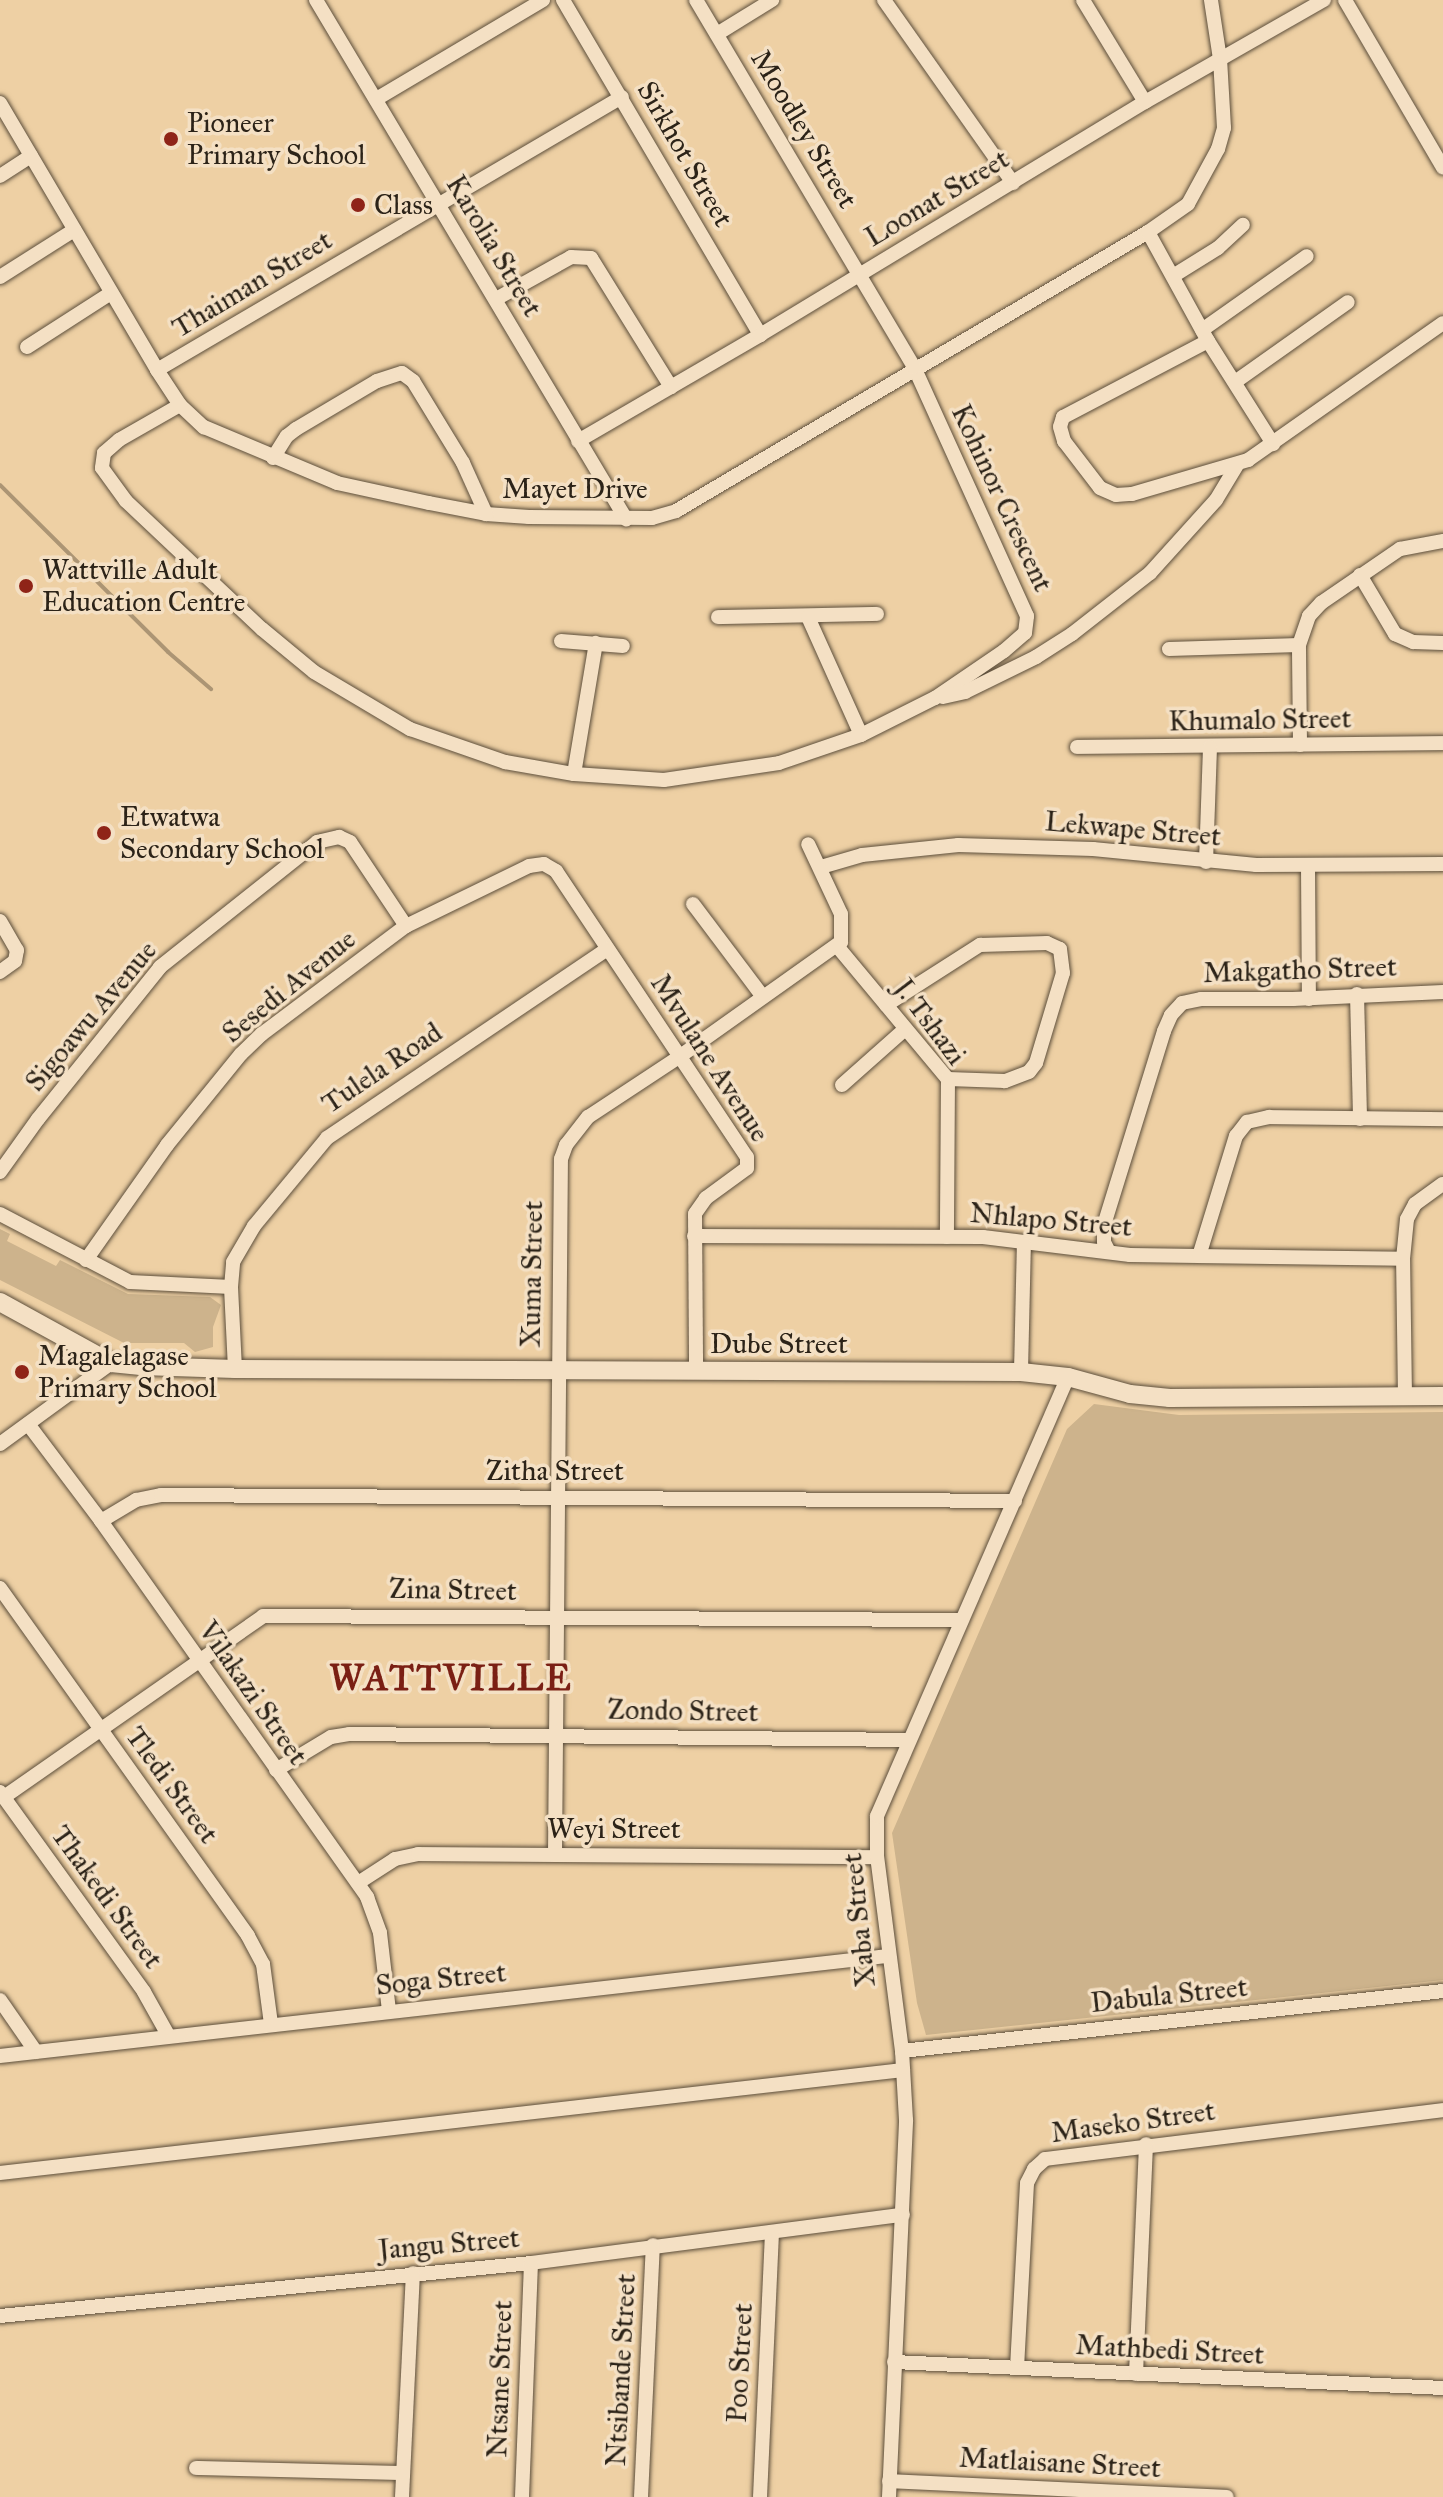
<!DOCTYPE html>
<html>
<head>
<meta charset="utf-8">
<style>
  body { margin:0 }
  #map { position:relative; width:1443px; height:2497px; overflow:hidden; background:#eed0a4; font-family:"IM FELL Great Primer",serif }
  div>[style] { position:absolute }
  [style*='--x'] { left:calc(var(--x)*1px); top:calc(var(--y)*1px); width:calc(var(--w)*1px); rotate:calc(var(--a)*1deg) }
  .green>* { inset:0; background:#cdb38c }
  .stream>* { height:4px; margin:-2px; padding:0 2px; transform-origin:2px; border-radius:2px; background:#ac9574 }
  .roads { filter:drop-shadow(0 0 2px #5c4e3b) drop-shadow(0 0 2px #5c4e3b) }
  .minor>* { height:14px; margin:-7px; padding:0 7px; transform-origin:7px; border-radius:7px; background:#f4e0c4 }
  .tertiary>* { height:18px; margin:-9px; padding:0 9px; transform-origin:9px; border-radius:9px; background:#f4e0c4 }
  .dots>* { width:22px; height:22px; translate:-50% -50%; box-sizing:border-box; border:4px solid #f4e0c4; border-radius:50% }
  span { translate:-50% -50%; white-space:nowrap; text-align:center; line-height:1.15; -webkit-text-stroke:7px #f4e0c4; paint-order:stroke }
  .poi-label { font-size:28px; color:#2c2318 }
  .left { translate:0 -50%; text-align:left }
  .street-label { font-size:28px; color:#2c2318 }
  .district-label { font-size:36px; color:#7a1f14; font-weight:700; letter-spacing:2px }
</style>
</head>
<body>
<div id="map">
  <div class="green">
    <div style="clip-path:polygon(0 1229px,10px 1234px,7px 1241px,56px 1266px,60px 1260px,128px 1294px,210px 1297px,221px 1305px,213px 1327px,213px 1347px,195px 1352px,184px 1343px,124px 1343px,0 1280px)"></div>
    <div style="clip-path:polygon(1094px 1404px,1179px 1415px,1443px 1412px,1443px 1980px,926px 2035px,917px 2003px,892px 1833px,1067px 1429px)"></div>
  </div>
  <div class="stream">
    <div style="--x:0;--y:485;--w:237;--a:44.8"></div>
    <div style="--x:168;--y:652;--w:57;--a:40.7"></div>
  </div>
  <div class="roads">
    <div class="minor">
      <div style="--x:316;--y:0;--w:605;--a:59.15"></div>
      <div style="--x:563;--y:0;--w:389;--a:59.5"></div>
      <div style="--x:884;--y:0;--w:224;--a:54.8"></div>
      <div style="--x:1083;--y:0;--w:119;--a:58.7"></div>
      <div style="--x:1345;--y:0;--w:194;--a:59.7"></div>
      <div style="--x:717;--y:34;--w:65;--a:-31.7"></div>
      <div style="--x:378;--y:98;--w:192;--a:-30.7"></div>
      <div style="--x:0;--y:103;--w:310;--a:59.5"></div>
      <div style="--x:157;--y:370;--w:42;--a:56.7"></div>
      <div style="--x:180;--y:405;--w:33;--a:43"></div>
      <div style="--x:204;--y:427;--w:144;--a:22.8"></div>
      <div style="--x:337;--y:483;--w:94;--a:12.3"></div>
      <div style="--x:429;--y:503;--w:58;--a:10.9"></div>
      <div style="--x:486;--y:514;--w:43;--a:4"></div>
      <div style="--x:529;--y:517;--w:123;--a:0.5"></div>
      <div style="--x:652;--y:518;--w:25;--a:-16"></div>
      <div style="--x:676;--y:511;--w:548;--a:-30.59"></div>
      <div style="--x:1148;--y:232;--w:49;--a:-35"></div>
      <div style="--x:1188;--y:204;--w:63;--a:-61.4"></div>
      <div style="--x:1218;--y:149;--w:22;--a:-74"></div>
      <div style="--x:1224;--y:128;--w:69;--a:-93.3"></div>
      <div style="--x:1220;--y:59;--w:60;--a:-98.7"></div>
      <div style="--x:0;--y:176;--w:37;--a:-33"></div>
      <div style="--x:1148;--y:232;--w:124;--a:61.2"></div>
      <div style="--x:1208;--y:341;--w:122;--a:57.7"></div>
      <div style="--x:1173;--y:276;--w:53;--a:-31.9"></div>
      <div style="--x:1218;--y:248;--w:34;--a:-43"></div>
      <div style="--x:0;--y:277;--w:88;--a:-32.4"></div>
      <div style="--x:496;--y:299;--w:86;--a:-29.2"></div>
      <div style="--x:571;--y:257;--w:20;--a:3"></div>
      <div style="--x:591;--y:258;--w:152;--a:58.2"></div>
      <div style="--x:1202;--y:330;--w:128;--a:-35.2"></div>
      <div style="--x:1208;--y:341;--w:164;--a:152.3"></div>
      <div style="--x:1063;--y:417;--w:10;--a:107"></div>
      <div style="--x:1060;--y:427;--w:15;--a:74"></div>
      <div style="--x:1064;--y:441;--w:59;--a:52.5"></div>
      <div style="--x:1100;--y:488;--w:17;--a:24"></div>
      <div style="--x:1116;--y:495;--w:16;--a:-4"></div>
      <div style="--x:1132;--y:494;--w:121;--a:-16.3"></div>
      <div style="--x:1248;--y:460;--w:238;--a:-35.1"></div>
      <div style="--x:27;--y:347;--w:100;--a:-32.7"></div>
      <div style="--x:157;--y:370;--w:539;--a:-30.42"></div>
      <div style="--x:1235;--y:382;--w:138;--a:-35.3"></div>
      <div style="--x:180;--y:405;--w:70;--a:150.2"></div>
      <div style="--x:119;--y:440;--w:20;--a:139"></div>
      <div style="--x:104;--y:453;--w:15;--a:98"></div>
      <div style="--x:102;--y:468;--w:41;--a:54"></div>
      <div style="--x:126;--y:501;--w:187;--a:43.3"></div>
      <div style="--x:262;--y:629;--w:67;--a:39.6"></div>
      <div style="--x:314;--y:672;--w:112;--a:30.7"></div>
      <div style="--x:410;--y:729;--w:101;--a:19.2"></div>
      <div style="--x:505;--y:762;--w:70;--a:9.9"></div>
      <div style="--x:574;--y:774;--w:90;--a:3.8"></div>
      <div style="--x:664;--y:780;--w:116;--a:-8.4"></div>
      <div style="--x:779;--y:763;--w:87;--a:-18.9"></div>
      <div style="--x:861;--y:735;--w:83;--a:-26.6"></div>
      <div style="--x:935;--y:698;--w:83;--a:-34.3"></div>
      <div style="--x:1004;--y:651;--w:28;--a:-41"></div>
      <div style="--x:1025;--y:633;--w:17;--a:-83"></div>
      <div style="--x:1027;--y:616;--w:273;--a:-114.4"></div>
      <div style="--x:914;--y:367;--w:427;--a:-120.7"></div>
      <div style="--x:578;--y:441;--w:211;--a:-30.2"></div>
      <div style="--x:760;--y:335;--w:450;--a:-31.2"></div>
      <div style="--x:1145;--y:102;--w:206;--a:-29.7"></div>
      <div style="--x:273;--y:458;--w:26;--a:-58"></div>
      <div style="--x:287;--y:436;--w:11;--a:-38"></div>
      <div style="--x:296;--y:429;--w:94;--a:-30.7"></div>
      <div style="--x:377;--y:381;--w:26;--a:-18"></div>
      <div style="--x:402;--y:373;--w:14;--a:36"></div>
      <div style="--x:413;--y:381;--w:96;--a:58.6"></div>
      <div style="--x:463;--y:463;--w:56;--a:65.7"></div>
      <div style="--x:1360;--y:575;--w:69;--a:59.3"></div>
      <div style="--x:1395;--y:634;--w:20;--a:24"></div>
      <div style="--x:1413;--y:642;--w:30;--a:2"></div>
      <div style="--x:718;--y:617;--w:159;--a:-1.1"></div>
      <div style="--x:808;--y:617;--w:129;--a:65.8"></div>
      <div style="--x:561;--y:641;--w:62;--a:4.6"></div>
      <div style="--x:1169;--y:649;--w:130;--a:-1.8"></div>
      <div style="--x:943;--y:697;--w:23;--a:-13"></div>
      <div style="--x:965;--y:692;--w:79;--a:-26.2"></div>
      <div style="--x:1036;--y:657;--w:43;--a:-32.6"></div>
      <div style="--x:1072;--y:634;--w:99;--a:-38"></div>
      <div style="--x:1150;--y:573;--w:98;--a:-47.9"></div>
      <div style="--x:1216;--y:500;--w:41;--a:-59"></div>
      <div style="--x:1300;--y:745;--w:100;--a:-90.6"></div>
      <div style="--x:1299;--y:645;--w:31;--a:-71"></div>
      <div style="--x:1309;--y:616;--w:18;--a:-47"></div>
      <div style="--x:1321;--y:603;--w:96;--a:-34.4"></div>
      <div style="--x:1400;--y:549;--w:44;--a:-10.5"></div>
      <div style="--x:1077;--y:747;--w:366;--a:-0.6"></div>
      <div style="--x:574;--y:774;--w:133;--a:-80.5"></div>
      <div style="--x:1206;--y:862;--w:115;--a:-88"></div>
      <div style="--x:1308;--y:866;--w:133;--a:89.6"></div>
      <div style="--x:821;--y:867;--w:43;--a:-16.3"></div>
      <div style="--x:862;--y:855;--w:97;--a:-5.9"></div>
      <div style="--x:958;--y:845;--w:135;--a:1.7"></div>
      <div style="--x:1093;--y:849;--w:164;--a:5.6"></div>
      <div style="--x:1256;--y:865;--w:187;--a:-0.3"></div>
      <div style="--x:693;--y:904;--w:116;--a:53"></div>
      <div style="--x:0;--y:921;--w:34;--a:60"></div>
      <div style="--x:17;--y:950;--w:11;--a:100"></div>
      <div style="--x:15;--y:961;--w:19;--a:144"></div>
      <div style="--x:837;--y:946;--w:173;--a:50.2"></div>
      <div style="--x:948;--y:1079;--w:158;--a:90.4"></div>
      <div style="--x:1357;--y:994;--w:125;--a:88.6"></div>
      <div style="--x:886;--y:1005;--w:112;--a:-32.6"></div>
      <div style="--x:980;--y:945;--w:67;--a:-1.7"></div>
      <div style="--x:1047;--y:943;--w:14;--a:25"></div>
      <div style="--x:1060;--y:949;--w:24;--a:83"></div>
      <div style="--x:1063;--y:973;--w:94;--a:106.7"></div>
      <div style="--x:1036;--y:1063;--w:11;--a:128"></div>
      <div style="--x:1029;--y:1072;--w:26;--a:159"></div>
      <div style="--x:1005;--y:1081;--w:57;--a:-178"></div>
      <div style="--x:842;--y:1085;--w:84;--a:-41.6"></div>
      <div style="--x:0;--y:1172;--w:65;--a:-54.4"></div>
      <div style="--x:38;--y:1119;--w:195;--a:-51.2"></div>
      <div style="--x:160;--y:967;--w:201;--a:-38.5"></div>
      <div style="--x:317;--y:842;--w:23;--a:-13"></div>
      <div style="--x:339;--y:837;--w:12;--a:24"></div>
      <div style="--x:350;--y:842;--w:101;--a:56.3"></div>
      <div style="--x:0;--y:1214;--w:147;--a:27.6"></div>
      <div style="--x:130;--y:1282;--w:101;--a:2.8"></div>
      <div style="--x:694;--y:1236;--w:289;--a:0.2"></div>
      <div style="--x:983;--y:1237;--w:148;--a:7"></div>
      <div style="--x:1130;--y:1255;--w:273;--a:0.8"></div>
      <div style="--x:1108;--y:1250;--w:9;--a:-117"></div>
      <div style="--x:1104;--y:1242;--w:17;--a:-90"></div>
      <div style="--x:1104;--y:1225;--w:203;--a:-72.8"></div>
      <div style="--x:1164;--y:1031;--w:17;--a:-66"></div>
      <div style="--x:1171;--y:1015;--w:16;--a:-47"></div>
      <div style="--x:1182;--y:1003;--w:19;--a:-12"></div>
      <div style="--x:1201;--y:999;--w:92;--a:0"></div>
      <div style="--x:1293;--y:999;--w:150;--a:-2.7"></div>
      <div style="--x:1199;--y:1256;--w:126;--a:-72.9"></div>
      <div style="--x:1236;--y:1136;--w:18;--a:-52"></div>
      <div style="--x:1247;--y:1122;--w:23;--a:-13"></div>
      <div style="--x:1269;--y:1117;--w:174;--a:0.7"></div>
      <div style="--x:86;--y:1260;--w:141;--a:-54.8"></div>
      <div style="--x:167;--y:1145;--w:117;--a:-50.9"></div>
      <div style="--x:241;--y:1054;--w:29;--a:-44"></div>
      <div style="--x:262;--y:1034;--w:180;--a:-36.9"></div>
      <div style="--x:406;--y:926;--w:137;--a:-26"></div>
      <div style="--x:529;--y:866;--w:15;--a:-8"></div>
      <div style="--x:544;--y:864;--w:14;--a:30"></div>
      <div style="--x:556;--y:871;--w:344;--a:56.3"></div>
      <div style="--x:747;--y:1157;--w:11;--a:90"></div>
      <div style="--x:747;--y:1168;--w:51;--a:143.8"></div>
      <div style="--x:706;--y:1198;--w:19;--a:125"></div>
      <div style="--x:695;--y:1214;--w:157;--a:89.6"></div>
      <div style="--x:235;--y:1369;--w:82;--a:-92.8"></div>
      <div style="--x:231;--y:1287;--w:25;--a:-85"></div>
      <div style="--x:233;--y:1262;--w:42;--a:-59.7"></div>
      <div style="--x:254;--y:1226;--w:114;--a:-50.3"></div>
      <div style="--x:327;--y:1138;--w:338;--a:-34"></div>
      <div style="--x:1021;--y:1372;--w:128;--a:-88.7"></div>
      <div style="--x:1405;--y:1397;--w:138;--a:-90.8"></div>
      <div style="--x:1403;--y:1259;--w:40;--a:-84.3"></div>
      <div style="--x:1407;--y:1219;--w:17;--a:-62"></div>
      <div style="--x:1415;--y:1204;--w:34;--a:-36"></div>
      <div style="--x:28;--y:1424;--w:121;--a:53"></div>
      <div style="--x:101;--y:1521;--w:461;--a:54.7"></div>
      <div style="--x:367;--y:1897;--w:38;--a:70"></div>
      <div style="--x:380;--y:1933;--w:79;--a:83.4"></div>
      <div style="--x:0;--y:1444;--w:137;--a:-36.1"></div>
      <div style="--x:101;--y:1521;--w:41;--a:-31"></div>
      <div style="--x:136;--y:1500;--w:25;--a:-11"></div>
      <div style="--x:161;--y:1495;--w:854;--a:0.4"></div>
      <div style="--x:0;--y:1588;--w:427;--a:54.5"></div>
      <div style="--x:248;--y:1936;--w:32;--a:62"></div>
      <div style="--x:263;--y:1964;--w:61;--a:82.4"></div>
      <div style="--x:276;--y:1770;--w:64;--a:-31"></div>
      <div style="--x:331;--y:1737;--w:18;--a:-9"></div>
      <div style="--x:349;--y:1734;--w:559;--a:0.61"></div>
      <div style="--x:0;--y:1792;--w:246;--a:54.2"></div>
      <div style="--x:144;--y:1992;--w:49;--a:60.8"></div>
      <div style="--x:4;--y:1797;--w:316;--a:-34.9"></div>
      <div style="--x:263;--y:1616;--w:697;--a:0.33"></div>
      <div style="--x:555;--y:1855;--w:696;--a:-89.51"></div>
      <div style="--x:561;--y:1159;--w:15;--a:-70"></div>
      <div style="--x:566;--y:1145;--w:36;--a:-52"></div>
      <div style="--x:588;--y:1117;--w:109;--a:-33.4"></div>
      <div style="--x:679;--y:1057;--w:199;--a:-35.4"></div>
      <div style="--x:841;--y:942;--w:28;--a:-90"></div>
      <div style="--x:841;--y:914;--w:77;--a:-115.2"></div>
      <div style="--x:358;--y:1883;--w:44;--a:-33"></div>
      <div style="--x:395;--y:1859;--w:24;--a:-12"></div>
      <div style="--x:418;--y:1854;--w:459;--a:0.4"></div>
      <div style="--x:0;--y:2000;--w:63;--a:55.3"></div>
      <div style="--x:902;--y:2051;--w:544;--a:-6.33"></div>
      <div style="--x:0;--y:2056;--w:894;--a:-6.43"></div>
      <div style="--x:0;--y:2173;--w:909;--a:-6.51"></div>
      <div style="--x:0;--y:2316;--w:534;--a:-5.7"></div>
      <div style="--x:531;--y:2263;--w:375;--a:-7.4"></div>
      <div style="--x:894;--y:2362;--w:550;--a:2.71"></div>
      <div style="--x:1017;--y:2368;--w:185;--a:-86.9"></div>
      <div style="--x:1027;--y:2183;--w:16;--a:-63"></div>
      <div style="--x:1034;--y:2169;--w:15;--a:-42"></div>
      <div style="--x:1045;--y:2159;--w:401;--a:-7"></div>
      <div style="--x:1136;--y:2374;--w:230;--a:-87.5"></div>
      <div style="--x:196;--y:2468;--w:207;--a:1.4"></div>
      <div style="--x:889;--y:2481;--w:338;--a:2.7"></div>
      <div style="--x:402;--y:2497;--w:224;--a:-87.2"></div>
      <div style="--x:522;--y:2497;--w:234;--a:-87.8"></div>
      <div style="--x:641;--y:2497;--w:252;--a:-87.3"></div>
      <div style="--x:760;--y:2497;--w:265;--a:-87.4"></div>
      <div style="--x:889;--y:2497;--w:377;--a:-87.4"></div>
      <div style="--x:906;--y:2120;--w:69;--a:-93.3"></div>
      <div style="--x:902;--y:2051;--w:196;--a:-97.3"></div>
      <div style="--x:877;--y:1857;--w:41;--a:-90"></div>
      <div style="--x:877;--y:1816;--w:479;--a:-66.5"></div>
    </div>
    <div class="tertiary">
      <div style="--x:0;--y:1302;--w:127;--a:28.8"></div>
      <div style="--x:111;--y:1363;--w:30;--a:6"></div>
      <div style="--x:141;--y:1366;--w:94;--a:1.8"></div>
      <div style="--x:235;--y:1369;--w:786;--a:0.22"></div>
      <div style="--x:1021;--y:1372;--w:47;--a:6.1"></div>
      <div style="--x:1068;--y:1377;--w:64;--a:15.3"></div>
      <div style="--x:1130;--y:1394;--w:40;--a:5.7"></div>
      <div style="--x:1170;--y:1398;--w:273;--a:-0.4"></div>
    </div>
  </div>
  <div class="dots">
    <div style="left:171px;top:139px;background:#8f2418"></div>
    <div style="left:358px;top:205px;background:#8f2418"></div>
    <div style="left:26px;top:586px;background:#8f2418"></div>
    <div style="left:104px;top:833px;background:#8f2418"></div>
    <div style="left:22px;top:1372px;background:#8f2418"></div>
  </div>
  <div class="poi-label">
    <span class="left" style="left:187px;top:139px">Pioneer<br>Primary School</span>
    <span class="left" style="left:374px;top:205px">Class</span>
    <span class="left" style="left:42px;top:586px">Wattville Adult<br>Education Centre</span>
    <span class="left" style="left:120px;top:833px">Etwatwa<br>Secondary School</span>
    <span class="left" style="left:38px;top:1372px">Magalelagase<br>Primary School</span>
  </div>
  <div class="street-label">
    <span style="left:804px;top:129px;rotate:59deg">Moodley Street</span>
    <span style="left:685px;top:154px;rotate:60deg">Sirkhot Street</span>
    <span style="left:937px;top:198px;rotate:-31deg">Loonat Street</span>
    <span style="left:494px;top:246px;rotate:59deg">Karolia Street</span>
    <span style="left:252px;top:284px;rotate:-31deg">Thaiman Street</span>
    <span style="left:575px;top:489px">Mayet Drive</span>
    <span style="left:1002px;top:498px;rotate:65deg">Kohinor Crescent</span>
    <span style="left:1260px;top:720px;rotate:-1deg">Khumalo Street</span>
    <span style="left:1133px;top:829px;rotate:5deg">Lekwape Street</span>
    <span style="left:1300px;top:970px;rotate:-2deg">Makgatho Street</span>
    <span style="left:289px;top:986px;rotate:-39deg">Sesedi Avenue</span>
    <span style="left:91px;top:1016px;rotate:-50deg">Sigoawu Avenue</span>
    <span style="left:930px;top:1022px;rotate:53deg">J. Tshazi</span>
    <span style="left:710px;top:1058px;rotate:57deg">Mvulane Avenue</span>
    <span style="left:382px;top:1068px;rotate:-34deg">Tulela Road</span>
    <span style="left:1051px;top:1220px;rotate:5deg">Nhlapo Street</span>
    <span style="left:532px;top:1274px;rotate:-89deg">Xuma Street</span>
    <span style="left:779px;top:1344px">Dube Street</span>
    <span style="left:555px;top:1471px">Zitha Street</span>
    <span style="left:453px;top:1590px;rotate:1deg">Zina Street</span>
    <span style="left:253px;top:1693px;rotate:55deg">Vilakazi Street</span>
    <span style="left:683px;top:1711px;rotate:1deg">Zondo Street</span>
    <span style="left:172px;top:1785px;rotate:54deg">Tledi Street</span>
    <span style="left:614px;top:1829px">Weyi Street</span>
    <span style="left:107px;top:1897px;rotate:54deg">Thakedi Street</span>
    <span style="left:859px;top:1920px;rotate:-96deg">Xaba Street</span>
    <span style="left:441px;top:1979px;rotate:-6deg">Soga Street</span>
    <span style="left:1169px;top:1995px;rotate:-6deg">Dabula Street</span>
    <span style="left:1133px;top:2122px;rotate:-8deg">Maseko Street</span>
    <span style="left:449px;top:2244px;rotate:-5deg">Jangu Street</span>
    <span style="left:1170px;top:2350px;rotate:3deg">Mathbedi Street</span>
    <span style="left:740px;top:2363px;rotate:-87deg">Poo Street</span>
    <span style="left:621px;top:2370px;rotate:-87deg">Ntsibande Street</span>
    <span style="left:500px;top:2379px;rotate:-88deg">Ntsane Street</span>
    <span style="left:1060px;top:2463px;rotate:3deg">Matlaisane Street</span>
  </div>
  <div class="district-label">
    <span style="left:451px;top:1679px">WATTVILLE</span>
  </div>
</div>
</body>
</html>
